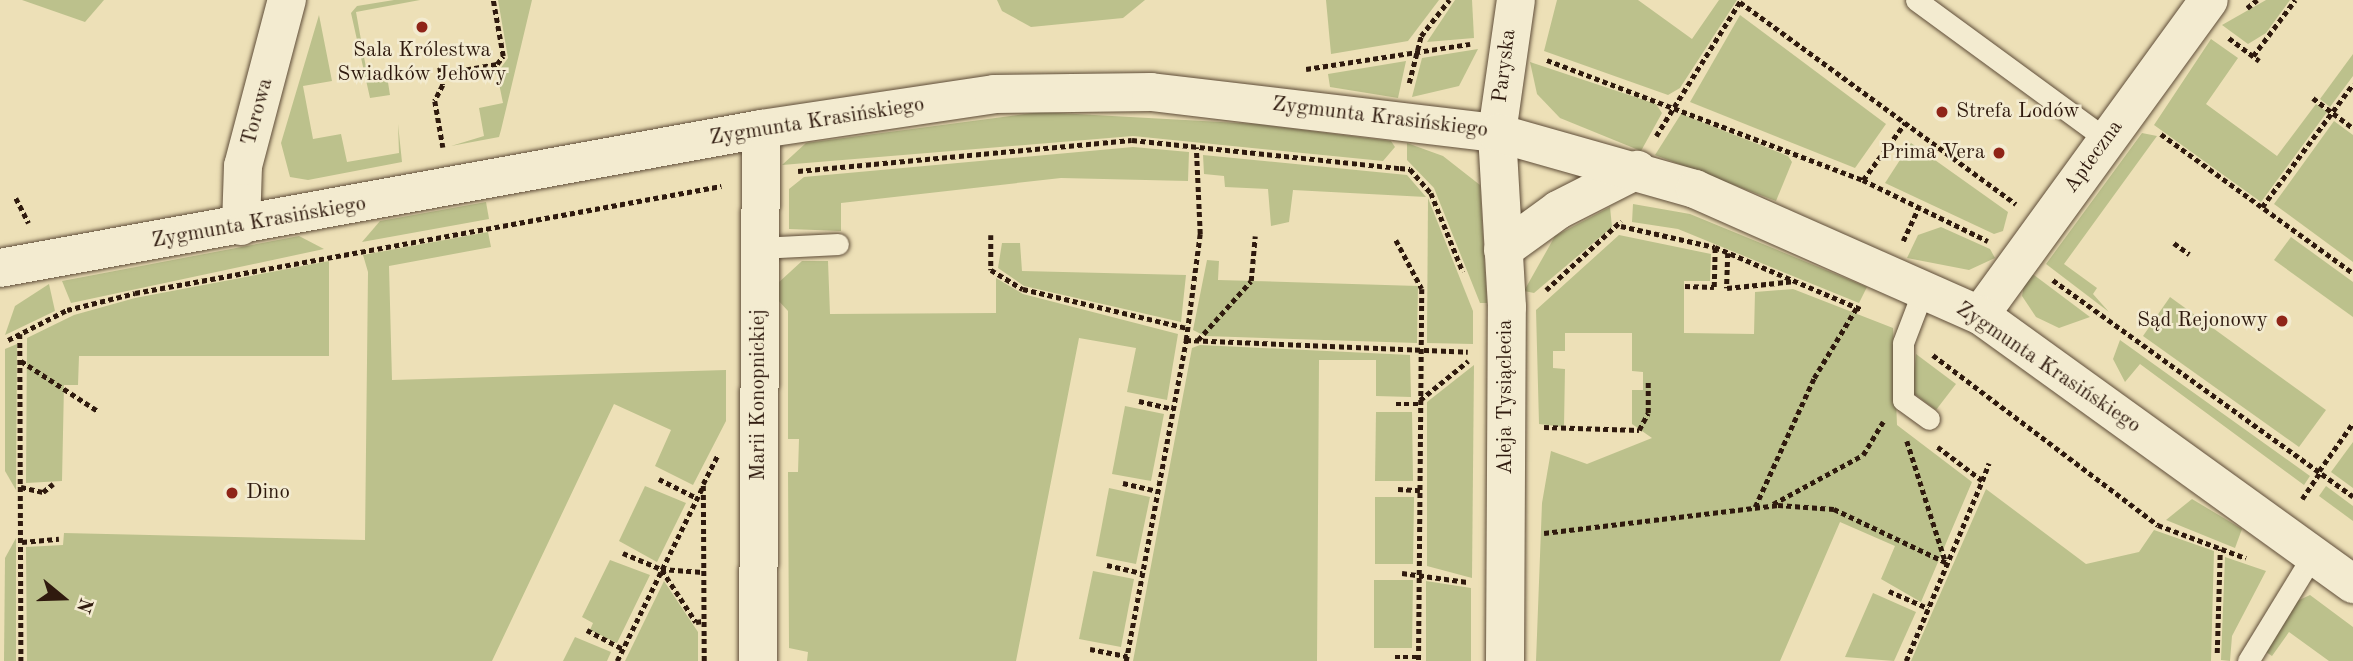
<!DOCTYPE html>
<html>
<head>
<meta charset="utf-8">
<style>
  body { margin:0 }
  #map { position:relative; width:2353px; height:661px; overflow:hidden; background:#ede0b7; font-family:"Old Standard TT",serif }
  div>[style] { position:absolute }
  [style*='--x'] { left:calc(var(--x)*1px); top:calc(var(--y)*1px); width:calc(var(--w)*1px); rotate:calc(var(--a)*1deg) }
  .green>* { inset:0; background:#bcc18c }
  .path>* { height:4.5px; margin-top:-2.25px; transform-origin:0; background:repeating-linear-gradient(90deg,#2f1a0e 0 5px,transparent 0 8.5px) }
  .roads { filter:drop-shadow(0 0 2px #5e4c38) drop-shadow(0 0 2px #5e4c38) }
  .lane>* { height:21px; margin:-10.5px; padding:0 10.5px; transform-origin:10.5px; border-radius:10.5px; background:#f3ebd0 }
  .street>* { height:38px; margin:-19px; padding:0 19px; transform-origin:19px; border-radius:19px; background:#f3ebd0 }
  .secondary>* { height:38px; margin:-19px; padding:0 19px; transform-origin:19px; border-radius:19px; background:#f3ebd0 }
  .dots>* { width:19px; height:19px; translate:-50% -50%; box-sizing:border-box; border:4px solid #f3ebd0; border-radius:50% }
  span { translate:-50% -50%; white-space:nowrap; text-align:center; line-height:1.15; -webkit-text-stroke:5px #f3ebd0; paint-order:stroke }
  .poi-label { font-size:21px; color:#2f1a0e }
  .left { translate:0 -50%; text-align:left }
  .right { translate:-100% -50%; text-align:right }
  .street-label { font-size:21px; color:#2f1a0e }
  .north { position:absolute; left:28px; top:563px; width:70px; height:70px; -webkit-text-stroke:5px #f3ebd0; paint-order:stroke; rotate:109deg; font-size:19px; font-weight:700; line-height:28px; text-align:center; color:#2f1a0e }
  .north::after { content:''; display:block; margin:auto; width:24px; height:32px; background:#2f1a0e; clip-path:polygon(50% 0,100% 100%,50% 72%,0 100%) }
</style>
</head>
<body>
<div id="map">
  <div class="green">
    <div style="clip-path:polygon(22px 0,104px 0,85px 22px)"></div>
    <div style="clip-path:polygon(394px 0,420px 0,356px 12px,368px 79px,387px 76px,390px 95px,370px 98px,351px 13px,357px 6px)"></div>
    <div style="clip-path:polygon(498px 0,532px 0,501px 130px,499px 137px,451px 146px,484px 136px,479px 108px,503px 103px,497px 74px,459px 81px,458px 75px,500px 69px,508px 58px)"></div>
    <div style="clip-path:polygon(997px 0,1145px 0,1123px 18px,1031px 27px,1002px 11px)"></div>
    <div style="clip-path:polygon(1326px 0,1439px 0,1408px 41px,1331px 54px)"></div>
    <div style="clip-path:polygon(1455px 0,1472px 0,1474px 38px,1427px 42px)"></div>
    <div style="clip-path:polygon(1557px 0,1638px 0,1692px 39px,1719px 0,1737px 0,1680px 88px,1668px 95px,1544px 51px)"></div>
    <div style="clip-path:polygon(2266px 0,2290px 0,2266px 33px,2248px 44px,2222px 25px)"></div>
    <div style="clip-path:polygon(319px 15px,332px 81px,303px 86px,313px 139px,341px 134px,347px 162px,399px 153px,398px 124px,402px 162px,308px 180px,290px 177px,281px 143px)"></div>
    <div style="clip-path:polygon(1740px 15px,1886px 124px,1855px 168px,1690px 102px)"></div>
    <div style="clip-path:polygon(2211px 39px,2238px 58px,2206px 104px,2277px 156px,2316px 104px,2327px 112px,2261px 202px,2154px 125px)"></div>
    <div style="clip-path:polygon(1478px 49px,1459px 86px,1412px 97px,1422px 58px)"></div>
    <div style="clip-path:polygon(2353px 54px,2353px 76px,2330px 107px,2320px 99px)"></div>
    <div style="clip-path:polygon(1406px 61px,1398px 98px,1330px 87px,1328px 74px)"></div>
    <div style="clip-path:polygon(1530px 62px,1656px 104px,1662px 113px,1641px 151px,1560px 118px,1537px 94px)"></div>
    <div style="clip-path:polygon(1040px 112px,1257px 124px,1391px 141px,1395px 147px,1383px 161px,1133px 136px,782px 165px,806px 143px)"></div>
    <div style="clip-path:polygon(1681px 114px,1788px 156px,1792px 162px,1776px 201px,1655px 155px)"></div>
    <div style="clip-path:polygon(2334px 121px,2353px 135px,2353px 262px,2274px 204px)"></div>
    <div style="clip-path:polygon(2142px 133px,2157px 136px,2064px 264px,2097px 288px,2093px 294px,2109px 312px,2046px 264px)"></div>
    <div style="clip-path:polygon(1407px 143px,1443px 156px,1480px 185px,1487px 303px,1480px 303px,1434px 188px,1407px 160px)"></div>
    <div style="clip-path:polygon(1911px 143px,2008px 212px,2003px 231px,1994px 234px,1885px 183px)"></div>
    <div style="clip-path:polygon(1133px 147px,1189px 152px,1188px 181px,1061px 178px,841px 203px,841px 231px,789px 229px,789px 189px,804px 177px)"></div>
    <div style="clip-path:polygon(1203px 155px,1407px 175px,1426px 197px,1293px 190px,1289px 222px,1271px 226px,1268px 189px,1225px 187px,1224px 176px,1204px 174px)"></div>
    <div style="clip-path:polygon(1428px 198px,1473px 311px,1473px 344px,1427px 343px)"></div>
    <div style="clip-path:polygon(486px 202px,489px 219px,362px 242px,380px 221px)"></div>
    <div style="clip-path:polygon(1633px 204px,1690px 214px,1867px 287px,1859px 303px,1678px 229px,1632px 222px)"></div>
    <div style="clip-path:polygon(1610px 207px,1612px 227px,1534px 293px,1524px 291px,1555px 236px)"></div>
    <div style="clip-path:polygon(1941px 227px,1990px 249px,1995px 258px,1969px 270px,1907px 258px,1918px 235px)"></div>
    <div style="clip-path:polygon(488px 232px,491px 247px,389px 266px,392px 380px,726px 370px,726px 421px,693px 485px,655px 466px,671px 430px,614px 404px,492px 661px,27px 661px,26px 547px,63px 545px,64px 533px,365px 540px,368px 272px,363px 255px)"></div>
    <div style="clip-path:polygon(1619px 235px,1711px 254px,1710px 281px,1684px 281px,1684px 333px,1754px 334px,1755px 292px,1793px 289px,1893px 328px,1897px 425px,1972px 482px,1921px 602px,1881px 579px,1895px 546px,1840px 522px,1780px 661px,1536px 661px,1542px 503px,1551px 451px,1587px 464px,1652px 438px,1632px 424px,1632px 390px,1643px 390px,1643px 372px,1632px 371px,1632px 333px,1565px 333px,1565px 351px,1553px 351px,1553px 368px,1565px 369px,1564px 427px,1539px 424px,1536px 310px)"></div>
    <div style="clip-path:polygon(299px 236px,324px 249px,71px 303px,62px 281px)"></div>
    <div style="clip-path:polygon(2291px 237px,2353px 282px,2353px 317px,2274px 260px)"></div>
    <div style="clip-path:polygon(1002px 243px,1020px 243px,1022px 271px,1186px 275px,1181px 322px,1024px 286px,998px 268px)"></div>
    <div style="clip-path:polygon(1207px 260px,1219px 261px,1218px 280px,1418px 286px,1417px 343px,1205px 336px,1193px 330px)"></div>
    <div style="clip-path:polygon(329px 261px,329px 356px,79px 356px,78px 385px,64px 385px,62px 481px,26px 483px,27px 338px,74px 315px,135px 298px)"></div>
    <div style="clip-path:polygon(802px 261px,828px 261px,830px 314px,996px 313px,996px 278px,1023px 294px,1178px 334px,1167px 400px,1127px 392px,1136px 348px,1079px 338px,1016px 661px,807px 661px,808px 652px,789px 648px,788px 472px,798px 472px,799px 439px,788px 439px,788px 311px,776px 298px,778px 283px)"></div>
    <div style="clip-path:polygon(2026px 274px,2034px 275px,2090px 317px,2059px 328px,2036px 317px,2022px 296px)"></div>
    <div style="clip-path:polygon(49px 284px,55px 311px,5px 335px,15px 306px)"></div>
    <div style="clip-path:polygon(2170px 297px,2326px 410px,2299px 447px,2143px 336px)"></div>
    <div style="clip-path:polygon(2120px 340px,2310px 476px,2304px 485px,2140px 364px,2125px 382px,2113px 359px)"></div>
    <div style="clip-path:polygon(17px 344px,16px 490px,5px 471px,5px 349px)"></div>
    <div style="clip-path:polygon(1200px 345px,1410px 355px,1411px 397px,1376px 396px,1376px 360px,1319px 360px,1317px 661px,1133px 661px,1192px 348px)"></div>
    <div style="clip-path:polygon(1916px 354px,1956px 384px,1936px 410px,1912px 392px)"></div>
    <div style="clip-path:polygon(1474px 365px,1472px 578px,1427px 566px,1427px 402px)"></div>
    <div style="clip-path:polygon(1125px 406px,1164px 414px,1151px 481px,1112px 474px)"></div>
    <div style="clip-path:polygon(1376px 412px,1412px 412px,1413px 481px,1375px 481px)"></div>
    <div style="clip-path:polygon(2353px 442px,2353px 488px,2331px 472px)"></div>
    <div style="clip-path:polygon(645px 486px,686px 503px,657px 562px,619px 541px)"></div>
    <div style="clip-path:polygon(2326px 486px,2353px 506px,2353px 521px,2319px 496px)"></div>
    <div style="clip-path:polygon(1109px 488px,1150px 497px,1136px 564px,1096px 556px)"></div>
    <div style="clip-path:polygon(1986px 489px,2086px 564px,2139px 552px,2154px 530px,2214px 551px,2211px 661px,1911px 661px)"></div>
    <div style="clip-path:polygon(1375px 497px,1414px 497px,1413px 564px,1375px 564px)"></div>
    <div style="clip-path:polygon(2192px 499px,2242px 529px,2235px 548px,2166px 520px)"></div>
    <div style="clip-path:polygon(16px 538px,16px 661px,4px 661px,5px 558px)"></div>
    <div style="clip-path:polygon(2225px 557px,2266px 571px,2232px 636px,2230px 661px,2221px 660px)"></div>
    <div style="clip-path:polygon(610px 560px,650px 575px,617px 643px,590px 630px,593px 623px,582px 617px)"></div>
    <div style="clip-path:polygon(1093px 571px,1134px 579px,1121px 647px,1079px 639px)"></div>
    <div style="clip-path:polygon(1374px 580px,1413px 580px,1412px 648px,1374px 648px)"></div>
    <div style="clip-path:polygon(664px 581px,698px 632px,698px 661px,625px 661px)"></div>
    <div style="clip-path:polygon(1426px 581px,1471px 588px,1471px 661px,1426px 661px)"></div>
    <div style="clip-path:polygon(1873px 593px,1916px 612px,1894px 661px,1845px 657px)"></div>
    <div style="clip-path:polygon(2310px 595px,2353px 627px,2353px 661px,2329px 661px,2289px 632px,2272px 656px,2263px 650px,2295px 602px)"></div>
    <div style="clip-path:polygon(575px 637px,611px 652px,607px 661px,563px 661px)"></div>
  </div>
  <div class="path">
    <div style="--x:1740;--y:2;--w:342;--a:36.2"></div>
    <div style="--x:2247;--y:8;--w:13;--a:-39"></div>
    <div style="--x:2229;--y:38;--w:38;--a:37"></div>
    <div style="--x:2253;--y:56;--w:70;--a:-53.1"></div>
    <div style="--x:1547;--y:60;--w:338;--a:20.8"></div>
    <div style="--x:1863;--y:180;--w:139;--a:26"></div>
    <div style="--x:440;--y:67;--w:18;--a:81"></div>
    <div style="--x:443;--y:85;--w:18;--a:117"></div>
    <div style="--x:435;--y:101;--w:47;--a:80.1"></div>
    <div style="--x:1306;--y:69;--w:166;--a:-8.7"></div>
    <div style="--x:441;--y:74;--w:57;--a:-10.1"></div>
    <div style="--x:497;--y:64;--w:10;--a:-53"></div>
    <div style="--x:503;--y:56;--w:57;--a:-100.1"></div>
    <div style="--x:1409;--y:83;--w:49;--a:-75.7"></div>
    <div style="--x:1421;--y:36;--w:46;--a:-52.1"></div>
    <div style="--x:2313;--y:98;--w:50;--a:36.9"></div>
    <div style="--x:2161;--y:134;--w:237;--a:35.9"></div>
    <div style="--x:1656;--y:136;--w:160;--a:-58"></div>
    <div style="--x:1400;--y:168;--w:10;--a:6"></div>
    <div style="--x:1410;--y:169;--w:32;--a:49"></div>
    <div style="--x:1431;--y:193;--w:85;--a:67.9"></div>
    <div style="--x:798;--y:171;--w:335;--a:-5.3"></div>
    <div style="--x:1132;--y:140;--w:269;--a:6"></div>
    <div style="--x:1863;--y:180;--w:71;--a:-53.6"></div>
    <div style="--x:16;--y:198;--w:28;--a:63"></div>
    <div style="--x:2262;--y:207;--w:153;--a:-53.5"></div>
    <div style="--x:1621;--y:226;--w:96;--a:12.6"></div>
    <div style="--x:1715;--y:247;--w:161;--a:23.1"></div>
    <div style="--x:991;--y:235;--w:35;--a:90"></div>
    <div style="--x:991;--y:270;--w:37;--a:31"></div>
    <div style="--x:1023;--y:289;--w:169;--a:13.4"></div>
    <div style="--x:1396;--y:240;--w:55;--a:62"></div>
    <div style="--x:1422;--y:289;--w:372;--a:90.5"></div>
    <div style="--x:1903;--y:241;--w:38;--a:-65"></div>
    <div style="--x:2174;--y:243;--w:19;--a:36"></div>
    <div style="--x:1728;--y:253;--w:35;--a:92"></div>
    <div style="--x:1727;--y:288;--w:69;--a:-5.8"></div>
    <div style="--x:2053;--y:280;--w:370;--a:35.8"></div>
    <div style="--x:1685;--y:286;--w:29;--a:2"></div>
    <div style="--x:1714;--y:287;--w:40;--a:-88.6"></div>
    <div style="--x:1546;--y:290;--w:102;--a:-42.6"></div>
    <div style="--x:20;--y:334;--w:327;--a:89.8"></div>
    <div style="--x:8;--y:340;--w:66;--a:-27"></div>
    <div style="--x:67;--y:310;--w:70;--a:-14"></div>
    <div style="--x:135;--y:293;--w:596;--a:-10.35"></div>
    <div style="--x:1186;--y:340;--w:282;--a:2.4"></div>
    <div style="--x:1198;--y:340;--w:79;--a:-48.1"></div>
    <div style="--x:1251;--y:281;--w:45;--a:-84.9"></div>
    <div style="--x:1933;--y:355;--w:282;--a:37.1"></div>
    <div style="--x:2158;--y:525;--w:94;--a:20.6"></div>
    <div style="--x:21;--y:361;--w:92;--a:33"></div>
    <div style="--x:1420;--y:400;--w:62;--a:-39.1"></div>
    <div style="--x:1139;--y:401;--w:35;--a:13"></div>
    <div style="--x:1396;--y:404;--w:24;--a:0"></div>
    <div style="--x:1544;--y:427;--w:95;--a:1.8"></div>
    <div style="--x:1639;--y:430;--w:19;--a:-62"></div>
    <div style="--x:1648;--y:413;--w:31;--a:-90"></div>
    <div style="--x:1907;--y:441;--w:128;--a:72.3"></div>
    <div style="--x:2319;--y:471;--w:59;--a:-54.7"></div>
    <div style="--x:659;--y:479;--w:42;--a:26.6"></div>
    <div style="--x:1982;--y:481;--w:19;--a:-69"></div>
    <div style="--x:1123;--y:483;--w:36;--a:13"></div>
    <div style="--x:21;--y:487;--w:23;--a:13"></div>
    <div style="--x:43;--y:492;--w:13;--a:-39"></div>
    <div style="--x:1398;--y:489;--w:22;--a:3"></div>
    <div style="--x:2302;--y:499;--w:32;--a:-56"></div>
    <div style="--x:1773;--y:504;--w:102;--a:-28.6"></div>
    <div style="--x:1863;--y:455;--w:39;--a:-59"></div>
    <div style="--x:1755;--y:507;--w:142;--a:-65.4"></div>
    <div style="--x:1814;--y:378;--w:83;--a:-58.8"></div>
    <div style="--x:1544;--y:533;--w:236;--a:-6.8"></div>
    <div style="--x:1778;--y:505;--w:56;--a:4.1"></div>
    <div style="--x:1834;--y:509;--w:125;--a:25.5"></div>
    <div style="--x:22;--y:542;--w:37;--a:-5"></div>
    <div style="--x:623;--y:553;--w:41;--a:22.8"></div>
    <div style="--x:661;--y:569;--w:42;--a:4.1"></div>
    <div style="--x:1107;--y:565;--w:36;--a:13"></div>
    <div style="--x:662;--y:570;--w:62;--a:56.8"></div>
    <div style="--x:696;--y:622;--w:7;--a:-8"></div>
    <div style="--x:1402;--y:573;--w:66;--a:7.9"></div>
    <div style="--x:1889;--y:591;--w:43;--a:23.6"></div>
    <div style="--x:587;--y:630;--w:41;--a:27.8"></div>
    <div style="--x:1090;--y:649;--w:38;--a:11"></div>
    <div style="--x:2217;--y:653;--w:104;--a:-88.3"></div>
    <div style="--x:1395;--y:657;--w:23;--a:0"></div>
    <div style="--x:617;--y:661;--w:195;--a:-63.8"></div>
    <div style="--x:704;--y:661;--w:177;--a:-90.3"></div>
    <div style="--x:703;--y:484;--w:33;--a:-63"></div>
    <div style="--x:1126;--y:661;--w:327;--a:-79.4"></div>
    <div style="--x:1186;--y:340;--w:107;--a:-82.5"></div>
    <div style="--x:1200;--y:234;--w:87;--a:-92.6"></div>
    <div style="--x:1906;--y:661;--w:195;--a:-67.1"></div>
    <div style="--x:1982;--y:481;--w:56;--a:-142.9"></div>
  </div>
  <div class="roads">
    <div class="lane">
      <div style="--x:1916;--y:0;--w:237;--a:36.2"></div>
      <div style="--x:759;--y:248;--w:79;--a:-2.9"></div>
      <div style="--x:1924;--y:288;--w:59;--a:110.9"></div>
      <div style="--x:1903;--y:343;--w:57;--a:90"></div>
      <div style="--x:1903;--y:400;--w:32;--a:36"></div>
      <div style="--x:2248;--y:661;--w:124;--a:-58.5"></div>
    </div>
    <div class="street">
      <div style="--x:241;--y:226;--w:60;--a:-88.1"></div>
      <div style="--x:243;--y:166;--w:172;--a:-75.2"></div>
      <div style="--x:1503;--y:250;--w:68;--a:-36"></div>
      <div style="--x:1558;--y:210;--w:89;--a:-26.9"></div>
      <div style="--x:1980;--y:315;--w:389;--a:-54"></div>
      <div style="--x:758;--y:661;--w:532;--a:-89.68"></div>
      <div style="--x:1505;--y:661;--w:354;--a:-89.7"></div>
      <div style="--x:1507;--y:307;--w:174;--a:-93.3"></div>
      <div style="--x:1497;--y:133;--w:134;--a:-81.9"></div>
    </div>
    <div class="secondary">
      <div style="--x:0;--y:268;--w:774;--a:-10.35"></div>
      <div style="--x:761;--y:129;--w:236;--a:-8.5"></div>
      <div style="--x:994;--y:94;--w:157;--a:-0.7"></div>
      <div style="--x:1151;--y:92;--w:348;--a:6.8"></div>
      <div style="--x:1497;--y:133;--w:206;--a:15.8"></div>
      <div style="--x:1695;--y:189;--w:312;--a:23.9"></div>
      <div style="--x:1980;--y:315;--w:460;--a:35.8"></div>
    </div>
  </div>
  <div class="dots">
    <div style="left:422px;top:27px;background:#8f2418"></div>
    <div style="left:1942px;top:112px;background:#8f2418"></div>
    <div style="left:1999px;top:153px;background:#8f2418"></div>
    <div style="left:2282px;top:321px;background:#8f2418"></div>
    <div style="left:232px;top:493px;background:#8f2418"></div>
  </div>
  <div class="poi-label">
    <span style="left:422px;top:63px">Sala Królestwa<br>Swiadków Jehowy</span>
    <span class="left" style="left:1956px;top:112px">Strefa Lodów</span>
    <span class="right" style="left:1985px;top:153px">Prima Vera</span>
    <span class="right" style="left:2268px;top:321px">Sąd Rejonowy</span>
    <span class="left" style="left:246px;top:493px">Dino</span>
  </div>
  <div class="street-label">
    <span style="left:1505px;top:66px;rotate:-83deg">Paryska</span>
    <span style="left:258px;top:112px;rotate:-75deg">Torowa</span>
    <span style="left:1380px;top:118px;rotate:7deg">Zygmunta Krasińskiego</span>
    <span style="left:817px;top:122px;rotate:-9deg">Zygmunta Krasińskiego</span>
    <span style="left:2094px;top:157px;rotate:-54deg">Apteczna</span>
    <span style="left:259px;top:223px;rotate:-10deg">Zygmunta Krasińskiego</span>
    <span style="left:2048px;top:368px;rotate:34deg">Zygmunta Krasińskiego</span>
    <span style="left:759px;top:395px;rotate:-90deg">Marii Konopnickiej</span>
    <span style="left:1506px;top:397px;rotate:-90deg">Aleja Tysiąclecia</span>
  </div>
  <div class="north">N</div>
</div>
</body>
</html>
